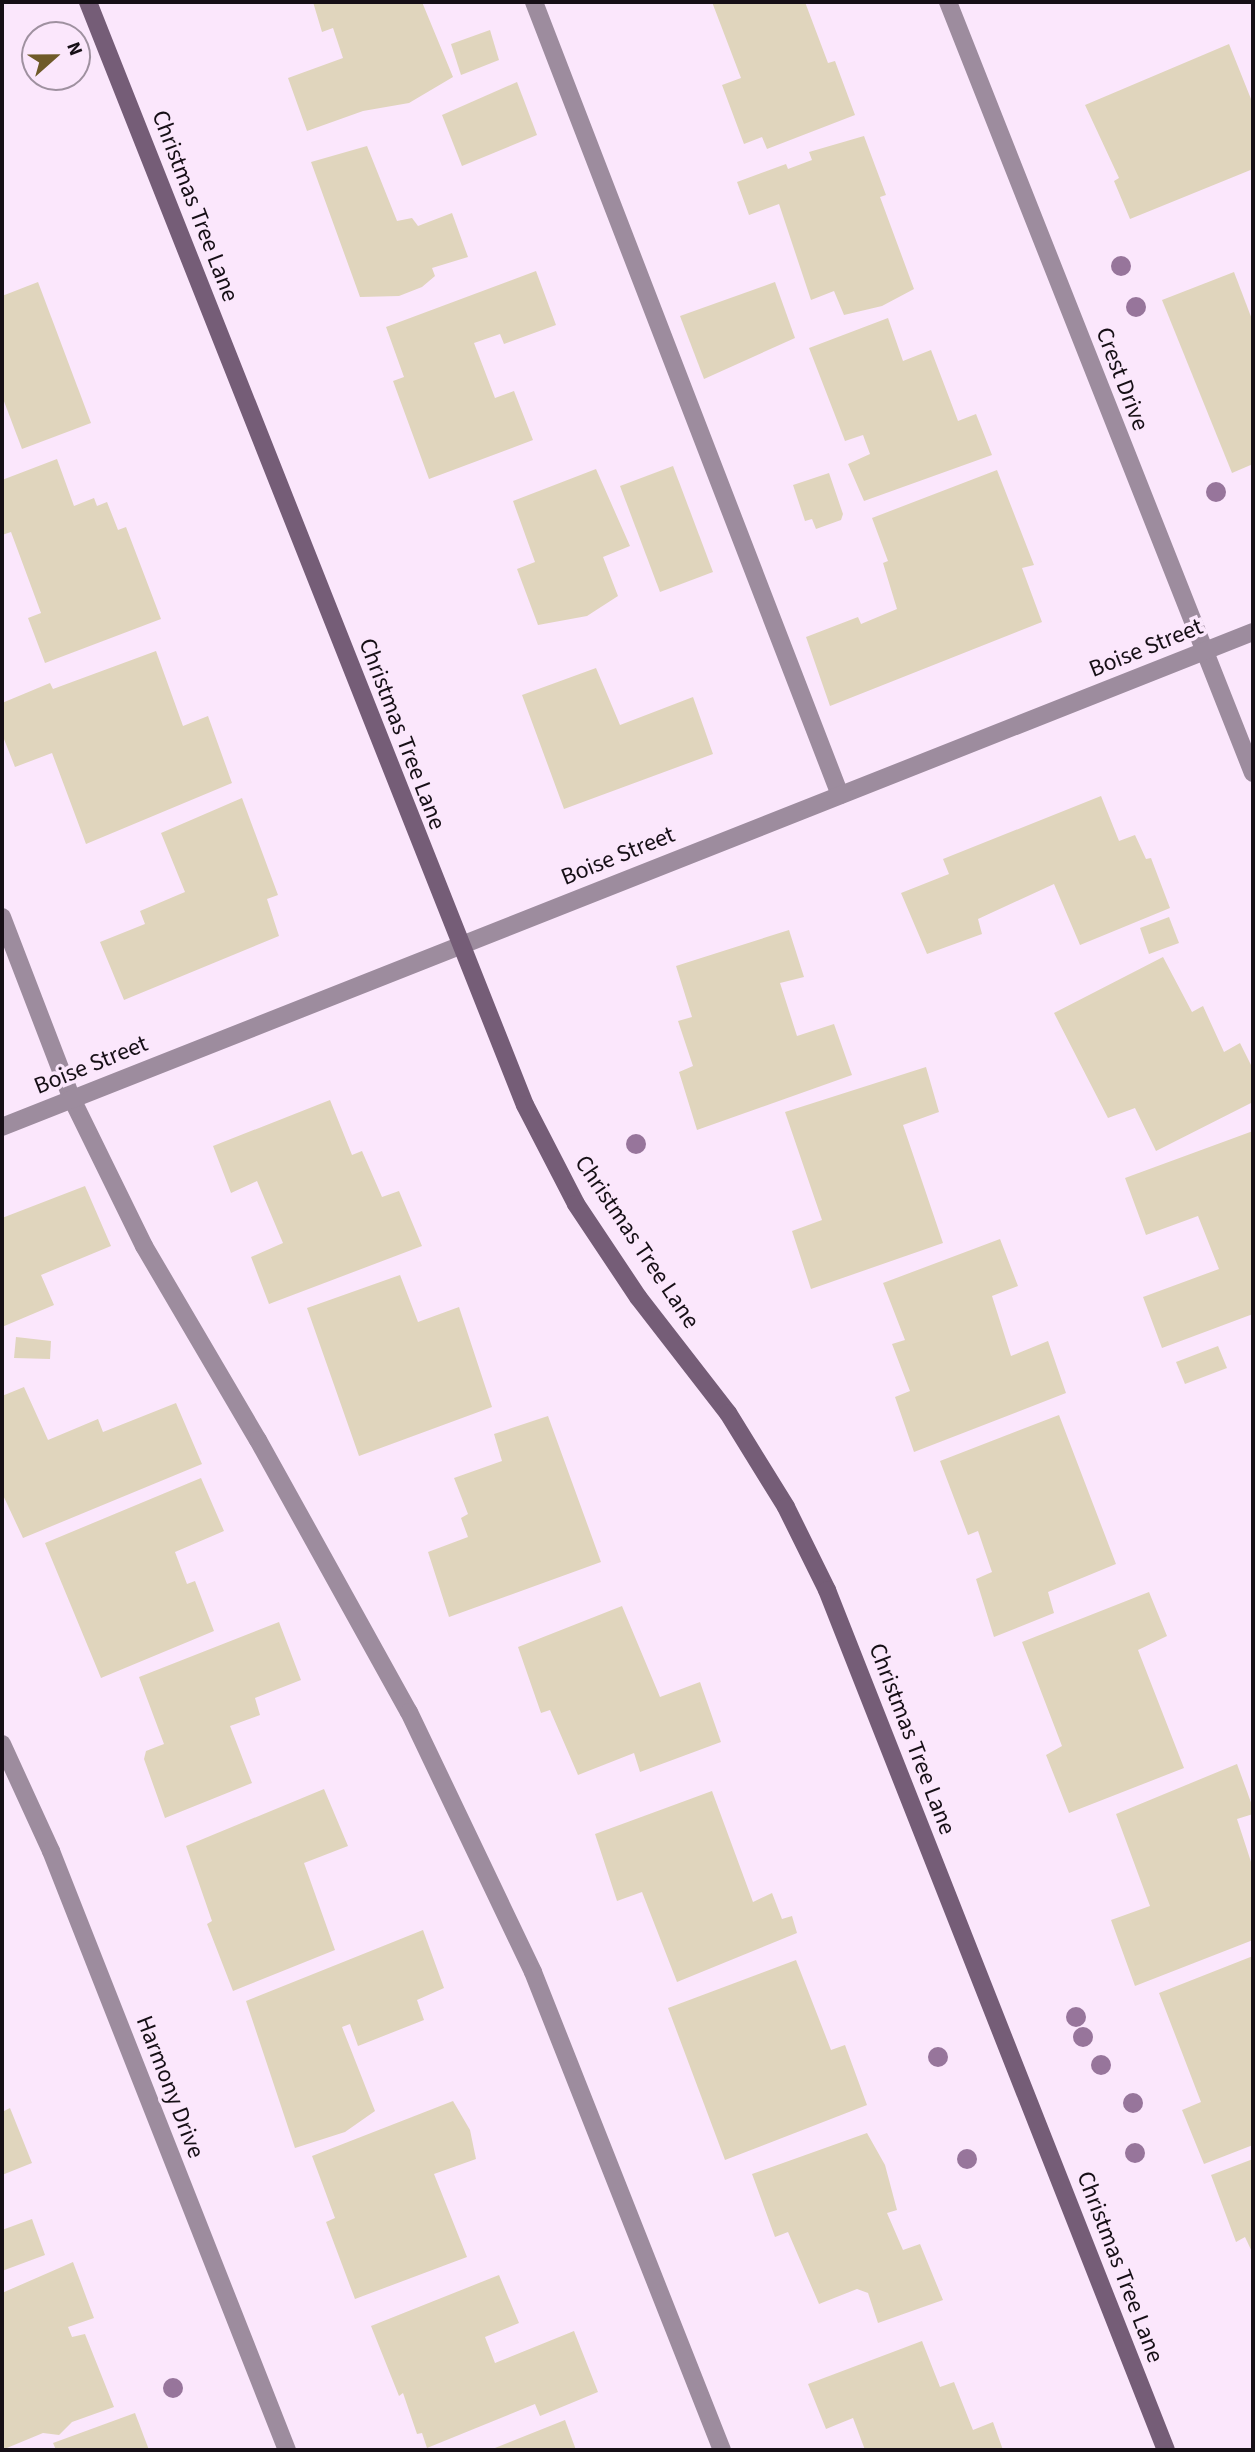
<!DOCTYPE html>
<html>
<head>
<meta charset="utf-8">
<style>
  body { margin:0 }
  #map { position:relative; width:1255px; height:2452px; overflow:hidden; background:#fbe7fc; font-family:"Source Sans 3",sans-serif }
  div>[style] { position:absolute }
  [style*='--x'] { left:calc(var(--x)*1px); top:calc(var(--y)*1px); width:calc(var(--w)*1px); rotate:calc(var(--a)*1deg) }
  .building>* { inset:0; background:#e0d5bd }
  .lane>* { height:18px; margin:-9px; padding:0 9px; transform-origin:9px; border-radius:9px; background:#9d8c9e }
  .street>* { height:18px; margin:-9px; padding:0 9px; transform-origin:9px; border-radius:9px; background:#9d8c9e }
  .secondary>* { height:18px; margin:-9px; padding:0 9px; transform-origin:9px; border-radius:9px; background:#755d77 }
  .trees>* { width:20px; height:20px; margin:-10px; border-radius:50%; background:#97759b }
  span { translate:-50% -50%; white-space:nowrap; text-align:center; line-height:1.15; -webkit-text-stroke:7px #fbe7fc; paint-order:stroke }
  .street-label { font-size:24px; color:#160f16 }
  .frame { position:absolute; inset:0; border:4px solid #160f16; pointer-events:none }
  .north { position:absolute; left:21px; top:21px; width:70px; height:70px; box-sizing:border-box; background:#fbe7fc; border:2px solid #9f91a0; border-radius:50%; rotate:69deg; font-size:19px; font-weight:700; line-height:28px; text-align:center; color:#160f16 }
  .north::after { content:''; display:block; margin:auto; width:24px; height:32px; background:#6f5a29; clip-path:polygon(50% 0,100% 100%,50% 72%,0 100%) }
</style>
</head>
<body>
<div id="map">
  <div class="building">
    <div style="clip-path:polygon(313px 2px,422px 2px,453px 77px,409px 103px,363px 111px,307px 131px,288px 78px,343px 58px,333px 28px,322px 32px)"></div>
    <div style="clip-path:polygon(712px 2px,805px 2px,828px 63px,835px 61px,855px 115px,767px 149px,762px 137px,744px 144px,722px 85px,741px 78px)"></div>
    <div style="clip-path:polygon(490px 30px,499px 60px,461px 75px,451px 44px)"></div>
    <div style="clip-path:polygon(1229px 44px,1253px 104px,1253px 169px,1130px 219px,1114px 181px,1119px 178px,1085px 105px)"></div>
    <div style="clip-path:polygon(517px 82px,537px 135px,462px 166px,442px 115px)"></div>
    <div style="clip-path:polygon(864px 136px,886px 195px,880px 197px,914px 289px,882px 306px,844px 315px,834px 291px,811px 300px,779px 204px,749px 215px,737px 182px,786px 164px,788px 169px,812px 160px,809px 152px)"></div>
    <div style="clip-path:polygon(367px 146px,397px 221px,412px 218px,418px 226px,452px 213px,468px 257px,432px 268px,435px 276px,422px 287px,399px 296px,360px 297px,311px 162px)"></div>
    <div style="clip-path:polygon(536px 271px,556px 325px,504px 344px,500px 334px,474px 343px,495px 398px,514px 391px,533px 440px,429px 479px,393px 381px,404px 377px,386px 327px)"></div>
    <div style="clip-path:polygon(1234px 272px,1253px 322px,1253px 464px,1232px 473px,1162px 300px)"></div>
    <div style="clip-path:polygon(38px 282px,91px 423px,22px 449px,2px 396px,2px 296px)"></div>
    <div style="clip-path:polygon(775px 282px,795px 338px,704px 379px,680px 316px)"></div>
    <div style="clip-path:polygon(888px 318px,903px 361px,931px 350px,958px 421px,976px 414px,992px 455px,864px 501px,848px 464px,870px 454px,863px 435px,845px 441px,809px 348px)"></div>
    <div style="clip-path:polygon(57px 459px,74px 506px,94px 498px,97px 506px,107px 502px,118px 530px,126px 527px,161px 619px,45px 663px,28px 618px,41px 613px,11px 532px,2px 535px,2px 480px)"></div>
    <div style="clip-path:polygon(673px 466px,713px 572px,660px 592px,620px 486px)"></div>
    <div style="clip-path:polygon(596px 469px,630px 546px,603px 557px,618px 596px,587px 616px,538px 625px,517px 569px,535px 562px,513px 501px)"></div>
    <div style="clip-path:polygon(997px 470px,1034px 565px,1022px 568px,1042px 622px,830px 706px,806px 637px,858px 617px,861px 624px,897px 609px,883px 563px,888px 561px,872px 518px)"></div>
    <div style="clip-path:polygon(829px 473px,843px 514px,841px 520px,816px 529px,812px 519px,805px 521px,793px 485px)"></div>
    <div style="clip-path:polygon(156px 651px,183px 726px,208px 716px,232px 783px,86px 844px,52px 753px,15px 767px,2px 734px,2px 703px,50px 683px,53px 689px)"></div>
    <div style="clip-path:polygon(596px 668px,620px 725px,693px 697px,713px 754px,564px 809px,522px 695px)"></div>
    <div style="clip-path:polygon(1101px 796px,1119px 841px,1135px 835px,1146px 859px,1151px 858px,1170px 908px,1080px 945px,1054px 884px,978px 919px,982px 934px,927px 954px,901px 893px,949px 874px,943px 859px)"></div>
    <div style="clip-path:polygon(242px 798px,278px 895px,267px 899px,279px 936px,124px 1000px,100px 942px,145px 924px,140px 911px,185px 892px,161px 833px)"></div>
    <div style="clip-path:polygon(1169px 917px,1179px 943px,1149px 954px,1140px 928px)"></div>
    <div style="clip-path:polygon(789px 930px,804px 977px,780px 983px,797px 1036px,834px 1024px,852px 1075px,697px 1130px,679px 1072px,693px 1066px,678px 1021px,692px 1017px,676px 966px)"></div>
    <div style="clip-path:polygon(1163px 957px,1192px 1012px,1203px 1006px,1224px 1052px,1240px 1043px,1253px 1069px,1253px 1102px,1156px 1151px,1135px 1108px,1108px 1118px,1054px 1013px)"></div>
    <div style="clip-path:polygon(926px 1067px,939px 1112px,903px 1125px,943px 1243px,811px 1289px,792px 1231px,822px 1220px,785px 1112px)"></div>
    <div style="clip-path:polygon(330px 1100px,352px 1155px,362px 1151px,382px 1197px,399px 1191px,422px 1246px,269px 1304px,251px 1257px,283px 1243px,257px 1181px,231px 1193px,213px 1146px)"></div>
    <div style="clip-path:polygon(1253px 1131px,1253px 1314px,1162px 1348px,1143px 1297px,1219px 1269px,1198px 1216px,1146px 1235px,1125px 1178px)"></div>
    <div style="clip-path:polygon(85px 1186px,111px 1246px,41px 1275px,54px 1305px,2px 1327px,2px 1218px)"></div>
    <div style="clip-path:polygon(1000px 1239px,1018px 1286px,992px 1296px,1011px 1356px,1048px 1341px,1066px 1393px,914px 1452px,895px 1397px,910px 1391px,892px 1344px,905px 1340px,883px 1283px)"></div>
    <div style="clip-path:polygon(400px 1275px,418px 1322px,459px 1307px,492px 1407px,359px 1456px,307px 1308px)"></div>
    <div style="clip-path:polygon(16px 1337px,51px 1341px,50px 1359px,14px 1358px)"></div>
    <div style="clip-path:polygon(1218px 1346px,1227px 1368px,1185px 1384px,1176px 1362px)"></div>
    <div style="clip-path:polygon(24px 1387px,48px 1440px,98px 1419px,103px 1432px,176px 1403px,202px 1464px,23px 1538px,2px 1493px,2px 1396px)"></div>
    <div style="clip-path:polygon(1059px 1415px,1116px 1564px,1048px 1592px,1054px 1613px,994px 1637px,976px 1579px,992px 1572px,978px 1531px,968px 1535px,940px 1461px)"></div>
    <div style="clip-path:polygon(548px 1416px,601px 1562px,449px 1617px,428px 1552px,468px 1537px,461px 1518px,468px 1514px,454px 1478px,502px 1461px,494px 1434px)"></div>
    <div style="clip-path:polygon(201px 1478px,224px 1531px,175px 1552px,187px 1584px,195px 1581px,214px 1631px,101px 1678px,45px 1543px)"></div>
    <div style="clip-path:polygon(1149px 1592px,1167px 1636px,1138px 1650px,1184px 1768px,1069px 1813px,1046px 1755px,1062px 1746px,1022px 1642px)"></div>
    <div style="clip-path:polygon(622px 1606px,660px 1697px,700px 1682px,721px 1742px,640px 1772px,634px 1753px,578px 1775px,550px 1710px,541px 1713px,518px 1647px)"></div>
    <div style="clip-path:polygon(279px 1622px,301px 1680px,255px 1698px,260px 1715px,230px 1726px,252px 1783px,165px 1818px,144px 1759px,146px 1751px,164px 1744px,139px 1677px)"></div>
    <div style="clip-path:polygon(1237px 1764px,1253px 1808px,1253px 1814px,1237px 1819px,1253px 1868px,1253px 1940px,1135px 1986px,1111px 1920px,1150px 1906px,1116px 1814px)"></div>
    <div style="clip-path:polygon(324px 1789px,348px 1846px,304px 1863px,335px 1950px,233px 1991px,207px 1924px,212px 1921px,186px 1846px)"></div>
    <div style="clip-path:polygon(712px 1791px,753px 1902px,772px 1893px,782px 1919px,792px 1916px,797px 1933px,677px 1982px,642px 1892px,617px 1901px,595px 1834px)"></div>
    <div style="clip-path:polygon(423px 1930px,444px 1988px,417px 2000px,424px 2020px,358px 2046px,350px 2024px,342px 2027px,375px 2111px,345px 2132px,295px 2148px,246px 2001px)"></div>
    <div style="clip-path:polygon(1253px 1956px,1253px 2145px,1204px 2164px,1182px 2110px,1201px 2102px,1159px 1993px)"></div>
    <div style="clip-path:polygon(796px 1960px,831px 2050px,845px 2045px,867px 2105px,725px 2160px,668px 2008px)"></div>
    <div style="clip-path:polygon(453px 2101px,470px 2130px,476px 2159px,434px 2174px,467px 2257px,355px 2299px,326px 2222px,335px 2218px,312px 2156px)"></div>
    <div style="clip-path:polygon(10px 2108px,32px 2163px,2px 2175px,2px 2112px)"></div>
    <div style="clip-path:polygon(867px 2133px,885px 2165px,897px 2210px,887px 2213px,903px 2250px,920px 2244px,943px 2300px,878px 2323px,868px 2293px,857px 2289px,819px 2304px,788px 2232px,775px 2237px,752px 2174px)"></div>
    <div style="clip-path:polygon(1253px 2159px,1253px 2254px,1245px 2237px,1236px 2242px,1211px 2175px)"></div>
    <div style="clip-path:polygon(32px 2219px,45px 2255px,2px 2271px,2px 2230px)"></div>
    <div style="clip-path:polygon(73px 2262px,94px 2318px,68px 2327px,72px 2337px,85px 2334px,114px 2407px,72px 2422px,59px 2435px,43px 2433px,2px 2450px,2px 2293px)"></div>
    <div style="clip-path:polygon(499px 2275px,519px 2323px,485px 2337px,495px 2363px,574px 2331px,598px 2392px,540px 2416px,535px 2404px,427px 2448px,422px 2433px,417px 2434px,403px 2393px,399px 2396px,371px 2326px)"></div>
    <div style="clip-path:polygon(922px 2341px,940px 2387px,954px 2382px,973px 2430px,993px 2422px,1003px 2450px,865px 2450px,853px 2418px,826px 2429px,808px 2384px)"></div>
    <div style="clip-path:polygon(135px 2413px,149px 2450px,56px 2450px,53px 2443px)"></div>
    <div style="clip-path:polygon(565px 2420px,576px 2450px,490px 2450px)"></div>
  </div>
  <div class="lane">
    <div style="--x:534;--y:2;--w:850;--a:68.9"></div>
    <div style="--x:2;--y:917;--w:195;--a:69"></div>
    <div style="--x:72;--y:1099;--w:164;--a:63.9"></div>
    <div style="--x:144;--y:1246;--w:225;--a:59.6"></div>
    <div style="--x:258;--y:1440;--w:311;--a:61"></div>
    <div style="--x:409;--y:1712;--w:288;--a:64.5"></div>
    <div style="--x:533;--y:1972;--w:514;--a:68.43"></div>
  </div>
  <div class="street">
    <div style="--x:948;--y:2;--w:829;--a:68.42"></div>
    <div style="--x:2;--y:1127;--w:1345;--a:-21.59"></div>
    <div style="--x:2;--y:1744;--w:118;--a:65.4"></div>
    <div style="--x:51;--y:1851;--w:644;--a:68.5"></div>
  </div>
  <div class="secondary">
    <div style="--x:88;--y:2;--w:1186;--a:68.39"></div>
    <div style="--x:525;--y:1105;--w:111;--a:62.7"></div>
    <div style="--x:576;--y:1204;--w:112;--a:56.3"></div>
    <div style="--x:638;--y:1297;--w:147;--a:52.2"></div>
    <div style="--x:728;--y:1413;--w:110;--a:58.3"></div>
    <div style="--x:786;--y:1507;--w:93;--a:63.7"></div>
    <div style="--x:827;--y:1590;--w:924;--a:68.49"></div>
  </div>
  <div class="trees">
    <div style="left:1121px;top:266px"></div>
    <div style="left:1136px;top:307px"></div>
    <div style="left:1216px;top:492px"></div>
    <div style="left:636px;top:1144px"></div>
    <div style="left:1076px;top:2017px"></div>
    <div style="left:1083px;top:2037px"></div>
    <div style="left:938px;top:2057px"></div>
    <div style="left:1101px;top:2065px"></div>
    <div style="left:1133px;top:2103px"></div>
    <div style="left:1135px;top:2153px"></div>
    <div style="left:967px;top:2159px"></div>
    <div style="left:173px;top:2388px"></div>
  </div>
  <div class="street-label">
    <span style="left:195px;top:206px;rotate:69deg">Christmas Tree Lane</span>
    <span style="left:1122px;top:379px;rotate:69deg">Crest Drive</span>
    <span style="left:1146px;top:648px;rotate:-22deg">Boise Street</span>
    <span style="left:402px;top:734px;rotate:69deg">Christmas Tree Lane</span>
    <span style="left:618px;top:856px;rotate:-22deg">Boise Street</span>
    <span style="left:91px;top:1065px;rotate:-22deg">Boise Street</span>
    <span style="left:637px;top:1242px;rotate:56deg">Christmas Tree Lane</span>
    <span style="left:912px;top:1739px;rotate:69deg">Christmas Tree Lane</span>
    <span style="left:170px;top:2087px;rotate:69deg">Harmony Drive</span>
    <span style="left:1120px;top:2267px;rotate:69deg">Christmas Tree Lane</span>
  </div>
  <div class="frame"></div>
  <div class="north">N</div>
</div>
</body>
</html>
